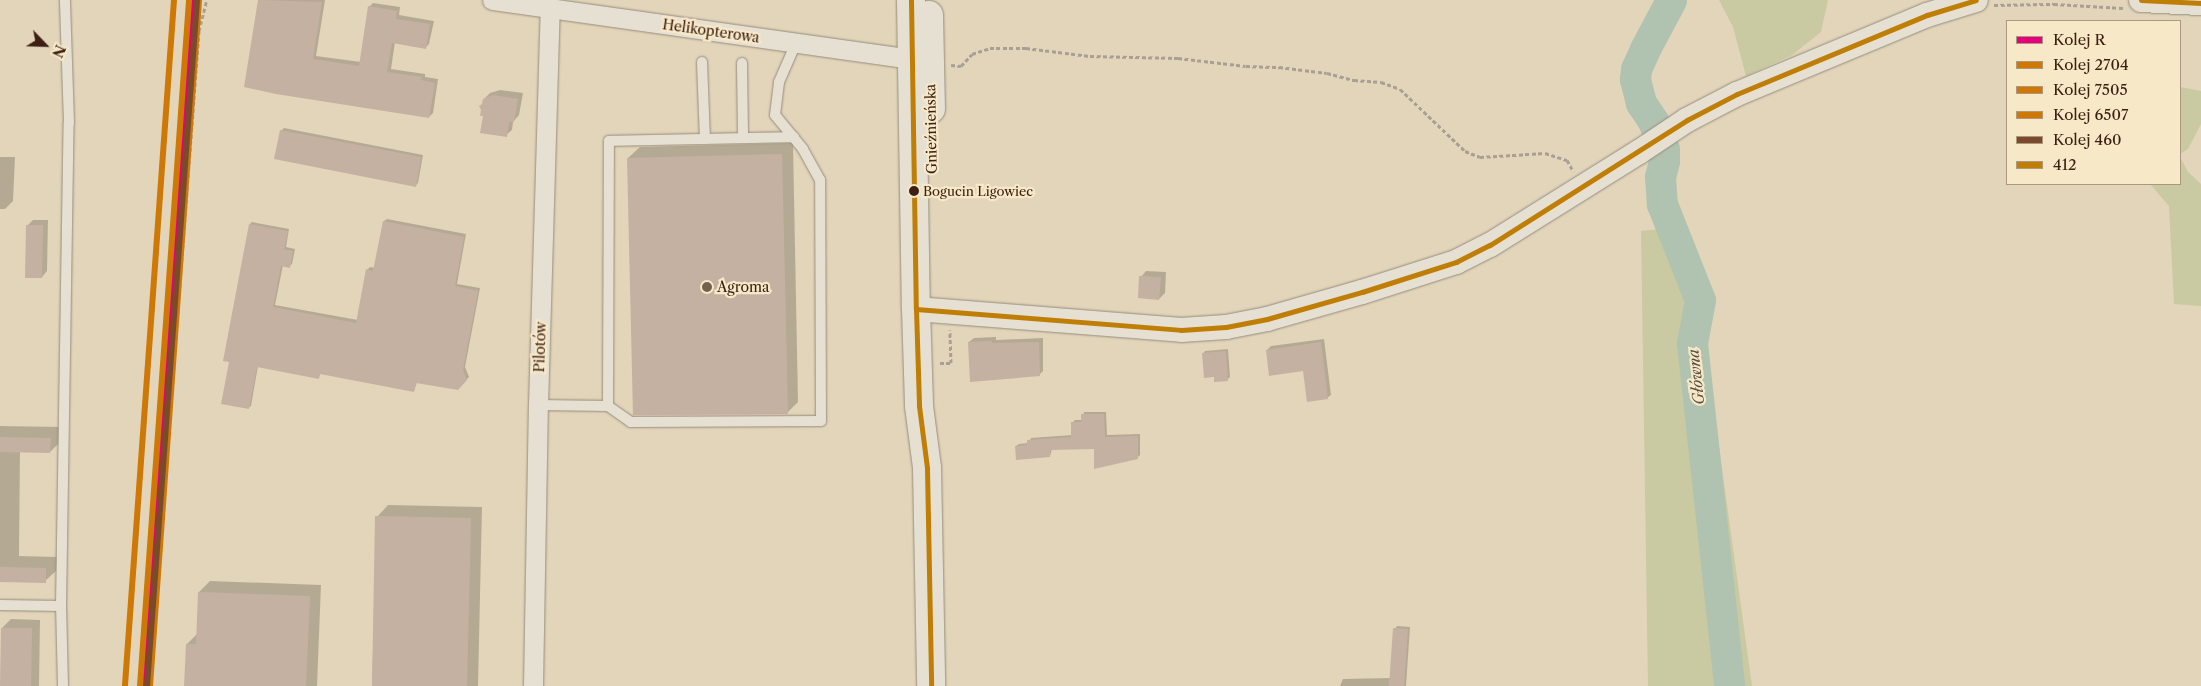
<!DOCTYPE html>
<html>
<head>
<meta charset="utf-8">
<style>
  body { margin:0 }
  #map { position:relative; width:2201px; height:686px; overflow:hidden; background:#e2d5ba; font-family:"Libre Caslon Text",serif }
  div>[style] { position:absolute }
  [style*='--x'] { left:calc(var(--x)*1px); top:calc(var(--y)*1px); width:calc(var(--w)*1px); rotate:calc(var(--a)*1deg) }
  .green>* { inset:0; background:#c9caa1 }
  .shadow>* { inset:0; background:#0003 }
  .river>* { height:31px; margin:-15.5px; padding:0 15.5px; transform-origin:15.5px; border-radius:15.5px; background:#b0c3b1 }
  .building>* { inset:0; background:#c5b1a2 }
  .path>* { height:3px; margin-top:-1.5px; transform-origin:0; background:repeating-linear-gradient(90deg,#a8a095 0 4px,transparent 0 6.5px) }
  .roads { filter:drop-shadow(0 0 1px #978c7b) drop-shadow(0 0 1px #978c7b) }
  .service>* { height:10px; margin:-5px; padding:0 5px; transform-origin:5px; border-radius:5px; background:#e6e0d3 }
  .minor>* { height:19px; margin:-9.5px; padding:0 9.5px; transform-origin:9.5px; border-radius:9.5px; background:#e6e0d3 }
  .tertiary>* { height:24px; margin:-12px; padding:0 12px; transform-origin:12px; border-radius:12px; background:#e6e0d3 }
  .secondary>* { height:28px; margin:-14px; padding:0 14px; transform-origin:14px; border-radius:14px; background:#e6e0d3 }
  .bus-1>* { height:5px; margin:-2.5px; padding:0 2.5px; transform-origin:2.5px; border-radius:2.5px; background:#bf7e06 }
  .rail-1>* { height:6px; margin:-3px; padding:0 3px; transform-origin:3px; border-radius:3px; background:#e5007d }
  .rail-2>* { height:6px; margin:-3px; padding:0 3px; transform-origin:3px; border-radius:3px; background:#ce7805 }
  .rail-3>* { height:6px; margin:-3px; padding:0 3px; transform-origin:3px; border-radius:3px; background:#ce7805 }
  .rail-4>* { height:6px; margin:-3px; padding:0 3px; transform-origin:3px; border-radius:3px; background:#ce7805 }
  .rail-5>* { height:6px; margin:-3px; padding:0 3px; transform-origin:3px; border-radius:3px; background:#7a4b2a }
  .dots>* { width:14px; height:14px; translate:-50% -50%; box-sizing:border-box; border:2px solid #f7e8c7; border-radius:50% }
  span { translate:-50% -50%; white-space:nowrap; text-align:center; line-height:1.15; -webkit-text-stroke:4.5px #f7e8c7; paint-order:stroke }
  .bus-label { font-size:13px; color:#3d2013 }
  .left { translate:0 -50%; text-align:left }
  .street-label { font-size:14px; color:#3d2013 }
  .poi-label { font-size:14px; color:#3d2013 }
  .water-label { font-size:15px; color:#594e41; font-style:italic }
  .legend { position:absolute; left:2006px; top:20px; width:175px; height:165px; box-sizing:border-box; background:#f7e8c7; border:1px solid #ad987f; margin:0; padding:6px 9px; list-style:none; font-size:15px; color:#3d2013 }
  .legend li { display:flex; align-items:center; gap:10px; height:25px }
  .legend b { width:25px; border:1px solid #ad987f }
  .north { position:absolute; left:20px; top:20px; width:50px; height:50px; -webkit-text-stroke:4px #f7e8c7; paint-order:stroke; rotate:114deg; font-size:14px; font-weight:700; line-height:20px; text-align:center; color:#3d2013 }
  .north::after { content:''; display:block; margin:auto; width:18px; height:22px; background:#3d2013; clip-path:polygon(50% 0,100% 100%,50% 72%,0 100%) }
</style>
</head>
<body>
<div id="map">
  <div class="green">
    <div style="clip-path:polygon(1719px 0,1828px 0,1821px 32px,1792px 55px,1746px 76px,1733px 27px)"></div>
    <div style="clip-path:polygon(2180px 87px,2201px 91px,2201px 124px,2188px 149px,2180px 154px)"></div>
    <div style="clip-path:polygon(2180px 157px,2188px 172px,2201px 184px,2201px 306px,2174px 304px,2169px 206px,2150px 184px,2180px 184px)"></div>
    <div style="clip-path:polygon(1688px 226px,1717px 432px,1752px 686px,1648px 686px,1641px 231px)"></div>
  </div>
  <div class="shadow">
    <div style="clip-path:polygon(259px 0,325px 0,316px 56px,361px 62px,369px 7px,373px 3px,400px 7px,399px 15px,434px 21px,429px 44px,425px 48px,395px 42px,391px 69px,425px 74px,425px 77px,438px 79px,433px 113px,429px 117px,245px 86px)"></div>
    <div style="clip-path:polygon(500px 90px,523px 93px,519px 115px,513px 122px,512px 130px,506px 135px,484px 115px,484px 99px,490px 93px)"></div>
    <div style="clip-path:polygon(284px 128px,423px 155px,418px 183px,415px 186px,281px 131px)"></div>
    <div style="clip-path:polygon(793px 143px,798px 402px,787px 413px,628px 158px,640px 147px)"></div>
    <div style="clip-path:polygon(0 157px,15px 157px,13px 201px,5px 209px,0 209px)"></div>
    <div style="clip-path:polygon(387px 219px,466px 234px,457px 284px,480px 288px,465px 367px,469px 377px,458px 389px,417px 382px,414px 391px,321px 373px,318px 378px,258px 366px,251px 406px,248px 408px,230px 361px,250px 224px,252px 222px,289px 229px,286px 247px,295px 249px,292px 264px,289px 266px,283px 265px,275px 305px,358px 320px,367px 270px,370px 267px,375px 268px,384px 221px)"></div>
    <div style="clip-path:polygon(33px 220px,48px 220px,47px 271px,42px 277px,27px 226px)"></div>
    <div style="clip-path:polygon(1146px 271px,1166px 272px,1165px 293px,1159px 299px,1141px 277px)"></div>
    <div style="clip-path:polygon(996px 337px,996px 340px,1043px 338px,1043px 371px,1039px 375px,971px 381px,969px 342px,974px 338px)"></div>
    <div style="clip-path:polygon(1324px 339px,1331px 395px,1327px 398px,1304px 369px,1267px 350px,1271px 346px)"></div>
    <div style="clip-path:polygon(1228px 349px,1230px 377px,1228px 379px,1203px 354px,1205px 351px)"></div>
    <div style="clip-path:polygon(1084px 412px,1106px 412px,1107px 435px,1140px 434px,1140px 455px,1137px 458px,1095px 448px,1052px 449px,1050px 456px,1016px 446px,1019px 444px,1029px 443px,1031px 438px,1072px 435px,1072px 423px,1075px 420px,1082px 420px)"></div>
    <div style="clip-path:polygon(0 426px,62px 427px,61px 441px,50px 452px,20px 452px,19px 556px,57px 557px,57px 570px,45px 581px,0 581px)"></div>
    <div style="clip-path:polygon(388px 505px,482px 507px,478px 686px,372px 686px,377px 517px)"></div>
    <div style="clip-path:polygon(210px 581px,321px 585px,317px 686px,185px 686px,187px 644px,197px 634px,199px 592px)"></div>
    <div style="clip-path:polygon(11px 619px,40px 620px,39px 686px,1px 686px,2px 628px)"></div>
    <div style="clip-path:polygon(1397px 626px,1410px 627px,1406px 686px,1340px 686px,1343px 679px,1391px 678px,1395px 629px)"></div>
  </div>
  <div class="river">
    <div style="--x:1671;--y:0;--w:55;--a:118"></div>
    <div style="--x:1645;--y:49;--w:22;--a:114"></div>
    <div style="--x:1636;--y:69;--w:10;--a:96"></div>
    <div style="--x:1635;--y:79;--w:25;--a:76"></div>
    <div style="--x:1641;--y:103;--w:22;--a:56"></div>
    <div style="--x:1653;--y:121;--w:30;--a:69"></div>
    <div style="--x:1664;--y:149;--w:12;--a:90"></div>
    <div style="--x:1664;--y:161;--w:16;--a:104"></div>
    <div style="--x:1660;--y:177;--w:27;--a:86"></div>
    <div style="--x:1662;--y:204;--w:103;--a:68.4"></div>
    <div style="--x:1700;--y:300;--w:44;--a:100.5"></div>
    <div style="--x:1692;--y:343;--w:345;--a:83.8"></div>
  </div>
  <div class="building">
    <div style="clip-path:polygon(258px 0,322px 2px,313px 59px,359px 66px,368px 6px,397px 11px,396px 19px,430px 24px,426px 49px,392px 43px,387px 72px,422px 77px,421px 80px,435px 83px,429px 118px,276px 94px,244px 87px)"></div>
    <div style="clip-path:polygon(493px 95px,518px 99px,514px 122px,509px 122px,507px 137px,480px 133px,483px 116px,480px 116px,481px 110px,479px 106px,482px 104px,483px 99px)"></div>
    <div style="clip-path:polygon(280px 130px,421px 157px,416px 187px,274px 159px)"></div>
    <div style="clip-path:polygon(782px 154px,788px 414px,633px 415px,627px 158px)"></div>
    <div style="clip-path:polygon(383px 221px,464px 237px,455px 286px,478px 291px,463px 370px,467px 380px,458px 390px,416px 383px,414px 392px,320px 374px,319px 379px,257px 367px,249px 409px,221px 404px,229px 362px,223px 361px,249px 224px,288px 231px,284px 249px,293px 251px,290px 268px,281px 266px,273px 307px,356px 323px,366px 269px,373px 271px)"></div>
    <div style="clip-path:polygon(26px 225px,43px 225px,42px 278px,25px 278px)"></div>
    <div style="clip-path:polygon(1139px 276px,1161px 277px,1159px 300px,1138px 298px)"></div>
    <div style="clip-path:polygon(992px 341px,992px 343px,1039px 342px,1040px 376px,970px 382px,968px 342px)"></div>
    <div style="clip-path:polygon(1321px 342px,1328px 399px,1307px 402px,1303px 371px,1269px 376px,1266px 350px)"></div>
    <div style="clip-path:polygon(1226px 351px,1228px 381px,1214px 382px,1214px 377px,1204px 378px,1202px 353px)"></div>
    <div style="clip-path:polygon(1081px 414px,1104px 414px,1105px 437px,1138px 436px,1138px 459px,1094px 469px,1094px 449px,1050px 450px,1050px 457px,1016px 460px,1015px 446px,1027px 445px,1027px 440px,1071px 437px,1071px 422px,1081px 422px)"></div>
    <div style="clip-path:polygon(0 437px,51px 438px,50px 453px,0 452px)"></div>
    <div style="clip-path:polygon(375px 516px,471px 518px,467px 686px,372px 686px)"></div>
    <div style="clip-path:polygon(0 567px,46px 568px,46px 583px,0 582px)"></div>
    <div style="clip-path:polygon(198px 592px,310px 596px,306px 686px,184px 686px,186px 644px,196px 644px)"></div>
    <div style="clip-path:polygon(1px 628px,32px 628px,31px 686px,0 686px)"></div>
    <div style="clip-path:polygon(1393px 628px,1408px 629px,1404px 686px,1389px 686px)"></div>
  </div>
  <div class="path">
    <div style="--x:1994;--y:5;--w:60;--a:-1"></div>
    <div style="--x:2054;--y:4;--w:69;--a:3.3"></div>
    <div style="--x:951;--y:65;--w:10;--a:6"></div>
    <div style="--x:961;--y:66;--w:16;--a:-47"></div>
    <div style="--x:972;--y:54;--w:19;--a:-18"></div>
    <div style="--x:990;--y:48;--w:36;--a:0"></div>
    <div style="--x:1026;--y:48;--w:64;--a:7.1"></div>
    <div style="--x:1090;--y:56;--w:88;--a:1.3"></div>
    <div style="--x:1178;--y:58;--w:68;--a:6.7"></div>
    <div style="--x:1246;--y:66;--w:33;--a:2"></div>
    <div style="--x:1279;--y:67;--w:48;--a:7.1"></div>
    <div style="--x:1327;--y:73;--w:28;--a:15"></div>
    <div style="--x:1354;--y:80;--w:27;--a:4"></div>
    <div style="--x:1381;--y:82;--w:20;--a:20"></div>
    <div style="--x:1400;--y:89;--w:90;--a:43.6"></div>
    <div style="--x:1465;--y:151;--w:16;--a:22"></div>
    <div style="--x:1480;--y:157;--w:65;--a:-3.5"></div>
    <div style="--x:1545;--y:153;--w:23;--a:18"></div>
    <div style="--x:1567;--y:160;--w:13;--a:61"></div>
    <div style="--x:940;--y:363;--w:11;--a:0"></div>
    <div style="--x:951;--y:363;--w:33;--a:-92"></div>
    <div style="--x:171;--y:404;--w:374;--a:-85.7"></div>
    <div style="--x:199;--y:31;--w:32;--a:-76"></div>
  </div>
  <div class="roads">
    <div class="service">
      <div style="--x:702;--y:62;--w:77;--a:87.8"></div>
      <div style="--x:742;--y:63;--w:75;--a:89.2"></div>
      <div style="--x:538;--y:405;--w:70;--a:0.8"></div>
      <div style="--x:608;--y:406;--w:28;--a:35"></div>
      <div style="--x:631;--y:422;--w:190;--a:-0.3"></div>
      <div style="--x:821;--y:421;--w:241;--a:-90.2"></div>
      <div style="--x:820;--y:180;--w:35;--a:-119"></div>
      <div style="--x:803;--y:149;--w:44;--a:-129.5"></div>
      <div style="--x:775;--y:115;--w:33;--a:-83"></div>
      <div style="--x:779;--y:82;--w:43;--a:-66.4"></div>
      <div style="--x:608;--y:406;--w:265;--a:-89.8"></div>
      <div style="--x:609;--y:141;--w:185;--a:-1.2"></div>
      <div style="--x:0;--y:605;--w:61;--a:0.9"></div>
      <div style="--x:63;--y:686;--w:80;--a:-91.4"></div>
      <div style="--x:61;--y:606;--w:483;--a:-89.1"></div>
      <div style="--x:69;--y:123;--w:123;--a:-91.9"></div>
    </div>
    <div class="minor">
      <div style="--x:492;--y:0;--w:436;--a:8"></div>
      <div style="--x:533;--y:686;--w:281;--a:-89"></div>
      <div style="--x:538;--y:405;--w:397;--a:-88.3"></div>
    </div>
    <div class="tertiary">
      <div style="--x:2141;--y:0;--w:60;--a:2.9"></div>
      <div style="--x:916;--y:309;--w:266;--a:4.5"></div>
      <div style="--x:1181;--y:330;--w:45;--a:-3.8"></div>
      <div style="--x:1226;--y:327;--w:42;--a:-11"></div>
      <div style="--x:1267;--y:319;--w:99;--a:-15.9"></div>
      <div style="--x:1362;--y:292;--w:99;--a:-17.7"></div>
      <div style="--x:1456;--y:262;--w:38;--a:-27"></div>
      <div style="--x:1490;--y:245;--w:176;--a:-32"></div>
      <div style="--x:1639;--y:152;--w:58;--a:-33.7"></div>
      <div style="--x:1687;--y:120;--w:56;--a:-27.5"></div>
      <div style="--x:1737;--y:94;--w:206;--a:-22.6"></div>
      <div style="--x:1927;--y:15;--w:51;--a:-17"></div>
    </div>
    <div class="secondary">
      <div style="--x:911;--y:0;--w:309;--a:89.1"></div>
      <div style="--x:916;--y:309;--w:97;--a:88.2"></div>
      <div style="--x:919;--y:406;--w:63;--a:82.6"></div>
      <div style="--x:927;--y:468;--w:218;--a:88.9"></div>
      <div style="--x:929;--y:15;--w:94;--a:88.8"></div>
    </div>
  </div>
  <div class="bus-1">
    <div style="--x:911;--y:0;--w:309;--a:89.1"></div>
    <div style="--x:916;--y:309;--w:97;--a:88.2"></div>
    <div style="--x:919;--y:406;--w:63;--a:82.6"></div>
    <div style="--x:927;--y:468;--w:218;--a:88.9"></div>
    <div style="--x:2141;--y:0;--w:60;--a:2.9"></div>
    <div style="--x:916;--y:309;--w:266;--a:4.5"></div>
    <div style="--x:1181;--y:330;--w:45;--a:-3.8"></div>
    <div style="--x:1226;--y:327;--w:42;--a:-11"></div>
    <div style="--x:1267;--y:319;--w:99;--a:-15.9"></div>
    <div style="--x:1362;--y:292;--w:99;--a:-17.7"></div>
    <div style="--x:1456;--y:262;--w:38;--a:-27"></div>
    <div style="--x:1490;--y:245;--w:233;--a:-32.4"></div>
    <div style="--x:1687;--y:120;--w:56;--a:-27.5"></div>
    <div style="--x:1737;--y:94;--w:206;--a:-22.6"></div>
    <div style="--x:1927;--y:15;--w:51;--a:-17"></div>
  </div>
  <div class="rail-1">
    <div style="--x:142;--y:686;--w:688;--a:-85.83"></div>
  </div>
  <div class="rail-2">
    <div style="--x:150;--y:686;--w:687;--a:-85.91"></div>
  </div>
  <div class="rail-3">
    <div style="--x:140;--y:686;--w:687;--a:-85.91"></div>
  </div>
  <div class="rail-4">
    <div style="--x:125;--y:685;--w:687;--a:-85.91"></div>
  </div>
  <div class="rail-5">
    <div style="--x:147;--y:686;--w:687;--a:-85.83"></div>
  </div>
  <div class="dots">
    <div style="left:914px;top:191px;background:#3d2013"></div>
    <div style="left:707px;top:287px;background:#775f4d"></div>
  </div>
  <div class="bus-label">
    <span class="left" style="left:923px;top:191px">Bogucin Ligowiec</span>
  </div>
  <div class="street-label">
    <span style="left:711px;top:31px;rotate:8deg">Helikopterowa</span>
    <span style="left:931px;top:129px;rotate:-91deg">Gnieźnieńska</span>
    <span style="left:540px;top:347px;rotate:-88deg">Pilotów</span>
  </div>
  <div class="poi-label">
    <span class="left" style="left:717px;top:287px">Agroma</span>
  </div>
  <div class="water-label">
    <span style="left:1696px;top:377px;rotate:-96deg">Główna</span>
  </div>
  <ul class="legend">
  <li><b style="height:6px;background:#e5007d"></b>Kolej R</li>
  <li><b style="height:6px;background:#ce7805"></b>Kolej 2704</li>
  <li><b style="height:6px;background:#ce7805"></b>Kolej 7505</li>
  <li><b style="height:6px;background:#ce7805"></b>Kolej 6507</li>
  <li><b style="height:6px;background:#7a4b2a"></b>Kolej 460</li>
  <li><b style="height:6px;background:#bf7e06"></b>412</li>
  </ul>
  <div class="north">N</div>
</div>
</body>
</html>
